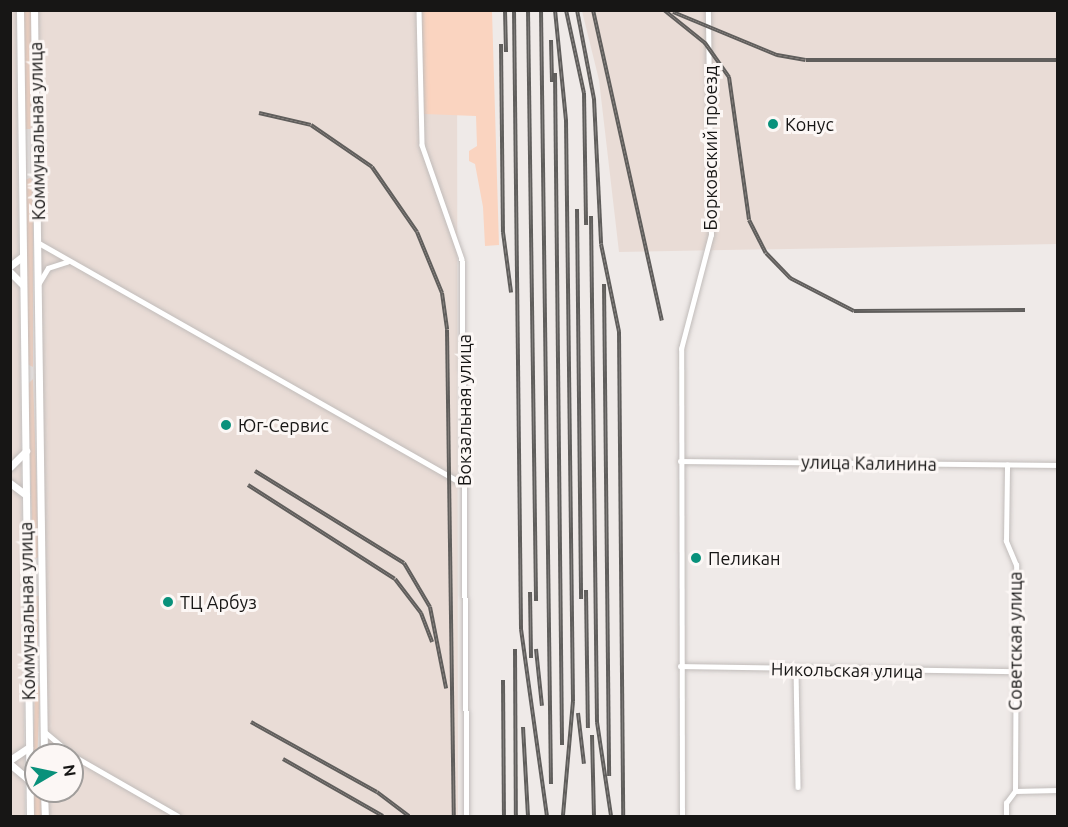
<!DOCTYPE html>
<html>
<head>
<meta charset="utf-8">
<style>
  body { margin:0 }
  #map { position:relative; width:1068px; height:827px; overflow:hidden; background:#efeae8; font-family:Ubuntu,sans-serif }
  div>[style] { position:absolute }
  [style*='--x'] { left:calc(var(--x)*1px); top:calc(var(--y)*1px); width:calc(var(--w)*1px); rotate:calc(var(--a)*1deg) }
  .built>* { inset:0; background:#e9dcd6 }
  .green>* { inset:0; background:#fad4c0 }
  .roads { filter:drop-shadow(0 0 2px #c1bcba) drop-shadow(0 0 2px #c1bcba) }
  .street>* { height:4.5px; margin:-2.25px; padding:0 2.25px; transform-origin:2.25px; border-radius:2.25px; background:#fff }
  .secondary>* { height:7px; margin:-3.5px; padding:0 3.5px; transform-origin:3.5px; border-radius:3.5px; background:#fff }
  .rail>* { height:4px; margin-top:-2px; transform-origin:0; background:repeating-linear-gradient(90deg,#fcf7f5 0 4.5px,#605e5c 0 9px); box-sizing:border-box; border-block:2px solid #605e5c }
  .dots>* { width:16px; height:16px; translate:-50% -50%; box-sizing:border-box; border:3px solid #fcf7f5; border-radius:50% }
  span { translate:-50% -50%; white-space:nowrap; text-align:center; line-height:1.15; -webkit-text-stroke:6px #fcf7f5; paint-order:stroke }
  .poi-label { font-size:18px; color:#171615 }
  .left { translate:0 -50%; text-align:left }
  .street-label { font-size:18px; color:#171615 }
  .frame { position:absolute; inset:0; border:12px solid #171615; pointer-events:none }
  .north { position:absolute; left:24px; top:743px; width:60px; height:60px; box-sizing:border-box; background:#fcf7f5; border:2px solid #a09d9b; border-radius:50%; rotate:81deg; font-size:16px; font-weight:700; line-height:24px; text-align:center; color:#171615 }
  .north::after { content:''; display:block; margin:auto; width:21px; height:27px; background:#09917b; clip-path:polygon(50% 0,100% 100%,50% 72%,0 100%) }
</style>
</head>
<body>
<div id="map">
  <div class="built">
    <div style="clip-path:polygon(10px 11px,16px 11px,25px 816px,10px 816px)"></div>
    <div style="clip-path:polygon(39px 11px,457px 11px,458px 816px,45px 816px,45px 791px,72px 791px,72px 755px,45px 755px)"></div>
    <div style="clip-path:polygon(582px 11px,1057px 11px,1057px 244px,619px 252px,599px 80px)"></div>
  </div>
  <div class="green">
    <div style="clip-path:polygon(23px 11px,32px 11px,33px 129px,24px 129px)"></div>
    <div style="clip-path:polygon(422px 11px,492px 11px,499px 245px,485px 246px,483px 207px,475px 164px,469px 161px,469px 151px,477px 146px,476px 116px,424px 114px)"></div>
    <div style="clip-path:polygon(30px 178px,33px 181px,33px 367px,27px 364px,25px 180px)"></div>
    <div style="clip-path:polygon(33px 379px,39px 557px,33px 559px,28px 384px)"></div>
    <div style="clip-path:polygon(30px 596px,39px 596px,37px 670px,31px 668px)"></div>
    <div style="clip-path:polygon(35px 683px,40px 687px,36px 791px,41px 791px,42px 816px,32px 816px)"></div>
  </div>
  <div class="roads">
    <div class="street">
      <div style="--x:419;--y:10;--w:135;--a:88.7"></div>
      <div style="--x:422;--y:145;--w:121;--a:70.7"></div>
      <div style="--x:462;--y:259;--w:557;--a:89.49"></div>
      <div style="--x:39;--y:243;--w:489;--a:29.6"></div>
      <div style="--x:39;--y:283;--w:17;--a:-59"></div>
      <div style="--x:48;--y:268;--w:20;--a:-18"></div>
      <div style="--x:680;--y:461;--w:378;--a:0.6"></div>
      <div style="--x:680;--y:666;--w:335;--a:0.9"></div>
      <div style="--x:796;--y:670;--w:117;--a:89"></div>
      <div style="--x:45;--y:732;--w:35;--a:40"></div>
      <div style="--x:72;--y:755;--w:122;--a:29.9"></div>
      <div style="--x:1015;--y:791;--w:43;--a:-1.3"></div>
      <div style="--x:682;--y:816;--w:467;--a:-90.1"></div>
      <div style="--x:681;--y:349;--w:118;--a:-75.3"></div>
      <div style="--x:711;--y:235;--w:225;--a:-90.8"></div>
      <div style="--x:1006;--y:816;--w:13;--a:-90"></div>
      <div style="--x:1006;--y:803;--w:15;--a:-53"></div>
      <div style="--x:1015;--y:791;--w:226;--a:-89.7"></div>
      <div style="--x:1016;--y:565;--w:26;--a:-113"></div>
      <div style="--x:1006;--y:541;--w:76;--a:-89.2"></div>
    </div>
    <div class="secondary">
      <div style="--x:20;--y:10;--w:806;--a:89.29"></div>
      <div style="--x:34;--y:10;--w:745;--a:89.23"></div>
      <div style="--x:10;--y:266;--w:16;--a:-38"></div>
      <div style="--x:10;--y:272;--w:18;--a:45"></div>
      <div style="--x:10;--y:467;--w:23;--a:-45"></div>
      <div style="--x:10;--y:483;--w:20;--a:37"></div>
      <div style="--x:10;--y:760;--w:23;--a:-34"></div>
      <div style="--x:10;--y:764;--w:25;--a:40"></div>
      <div style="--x:44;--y:791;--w:25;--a:88"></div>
    </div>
  </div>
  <div class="rail">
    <div style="--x:505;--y:10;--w:42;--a:88.6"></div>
    <div style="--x:514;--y:10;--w:619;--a:89.35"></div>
    <div style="--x:521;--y:629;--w:189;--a:82.1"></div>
    <div style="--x:528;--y:10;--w:591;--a:89.22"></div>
    <div style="--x:541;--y:10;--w:774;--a:89.26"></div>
    <div style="--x:555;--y:10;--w:111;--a:84.3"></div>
    <div style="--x:566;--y:120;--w:581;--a:89.31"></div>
    <div style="--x:573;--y:701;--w:115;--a:95"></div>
    <div style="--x:566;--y:10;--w:85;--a:77.8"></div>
    <div style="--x:584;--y:93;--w:132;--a:89.1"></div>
    <div style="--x:577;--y:10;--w:91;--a:79.2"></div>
    <div style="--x:594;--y:99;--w:145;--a:87.2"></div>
    <div style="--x:601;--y:244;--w:90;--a:78.4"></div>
    <div style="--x:619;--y:332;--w:484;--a:89.5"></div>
    <div style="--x:593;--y:10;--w:318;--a:77.5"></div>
    <div style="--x:664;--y:10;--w:53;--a:38.8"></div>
    <div style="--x:705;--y:43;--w:42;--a:54.8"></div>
    <div style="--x:729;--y:77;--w:144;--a:82"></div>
    <div style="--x:749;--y:220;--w:37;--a:63"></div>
    <div style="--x:766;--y:253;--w:35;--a:46"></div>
    <div style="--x:790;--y:278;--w:72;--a:27.3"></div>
    <div style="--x:854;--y:311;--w:171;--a:-0.3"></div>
    <div style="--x:673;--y:12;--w:113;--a:22.5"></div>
    <div style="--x:777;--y:55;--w:29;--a:10"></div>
    <div style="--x:806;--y:60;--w:252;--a:0"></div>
    <div style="--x:551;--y:40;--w:42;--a:88.6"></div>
    <div style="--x:501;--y:44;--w:188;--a:89.4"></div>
    <div style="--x:503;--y:232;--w:61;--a:82.4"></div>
    <div style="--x:555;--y:73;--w:672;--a:89.4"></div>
    <div style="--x:259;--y:113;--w:53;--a:13"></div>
    <div style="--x:311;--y:125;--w:74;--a:34.5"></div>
    <div style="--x:372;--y:167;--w:79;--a:55.3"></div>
    <div style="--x:417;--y:232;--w:66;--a:67.7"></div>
    <div style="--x:442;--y:293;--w:37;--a:82"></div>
    <div style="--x:447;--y:330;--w:486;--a:89.2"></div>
    <div style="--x:577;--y:209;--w:390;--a:89.4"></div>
    <div style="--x:591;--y:216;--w:506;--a:89.32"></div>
    <div style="--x:597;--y:722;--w:95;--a:81.5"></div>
    <div style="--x:604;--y:284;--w:492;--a:89.4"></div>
    <div style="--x:255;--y:471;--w:175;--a:31.7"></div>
    <div style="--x:404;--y:563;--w:51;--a:59.4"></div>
    <div style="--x:430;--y:607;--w:83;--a:78.8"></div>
    <div style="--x:248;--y:485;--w:174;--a:32.6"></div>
    <div style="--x:395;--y:579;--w:43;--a:52.6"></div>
    <div style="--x:421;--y:613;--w:31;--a:69"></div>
    <div style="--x:586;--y:590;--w:138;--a:89.2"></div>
    <div style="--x:530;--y:592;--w:66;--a:89.1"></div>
    <div style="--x:515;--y:649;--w:167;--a:89.7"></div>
    <div style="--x:536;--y:649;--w:57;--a:84"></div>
    <div style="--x:503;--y:680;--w:136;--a:89.6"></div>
    <div style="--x:578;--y:713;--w:51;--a:83.3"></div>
    <div style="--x:251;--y:722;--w:144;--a:29.1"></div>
    <div style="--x:377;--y:792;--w:40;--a:37"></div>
    <div style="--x:523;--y:727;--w:89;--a:86.8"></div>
    <div style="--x:592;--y:735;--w:81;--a:88.6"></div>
    <div style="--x:283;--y:759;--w:115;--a:29.7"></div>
  </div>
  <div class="dots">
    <div style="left:773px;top:124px;background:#09917b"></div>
    <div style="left:226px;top:425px;background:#09917b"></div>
    <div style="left:696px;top:558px;background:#09917b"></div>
    <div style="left:168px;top:602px;background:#09917b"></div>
  </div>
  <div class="poi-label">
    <span class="left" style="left:785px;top:124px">Конус</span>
    <span class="left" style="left:238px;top:425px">Юг-Сервис</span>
    <span class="left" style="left:708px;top:558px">Пеликан</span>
    <span class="left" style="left:180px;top:602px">ТЦ Арбуз</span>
  </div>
  <div class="street-label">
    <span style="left:37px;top:131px;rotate:-91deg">Коммунальная улица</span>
    <span style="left:710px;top:148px;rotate:-90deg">Борковский проезд</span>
    <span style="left:464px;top:410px;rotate:-90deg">Вокзальная улица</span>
    <span style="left:869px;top:463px;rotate:1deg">улица Калинина</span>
    <span style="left:27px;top:611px;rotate:-91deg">Коммунальная улица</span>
    <span style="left:1015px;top:641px;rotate:-90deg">Советская улица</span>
    <span style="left:847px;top:670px;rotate:1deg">Никольская улица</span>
  </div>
  <div class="frame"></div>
  <div class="north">N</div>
</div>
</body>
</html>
